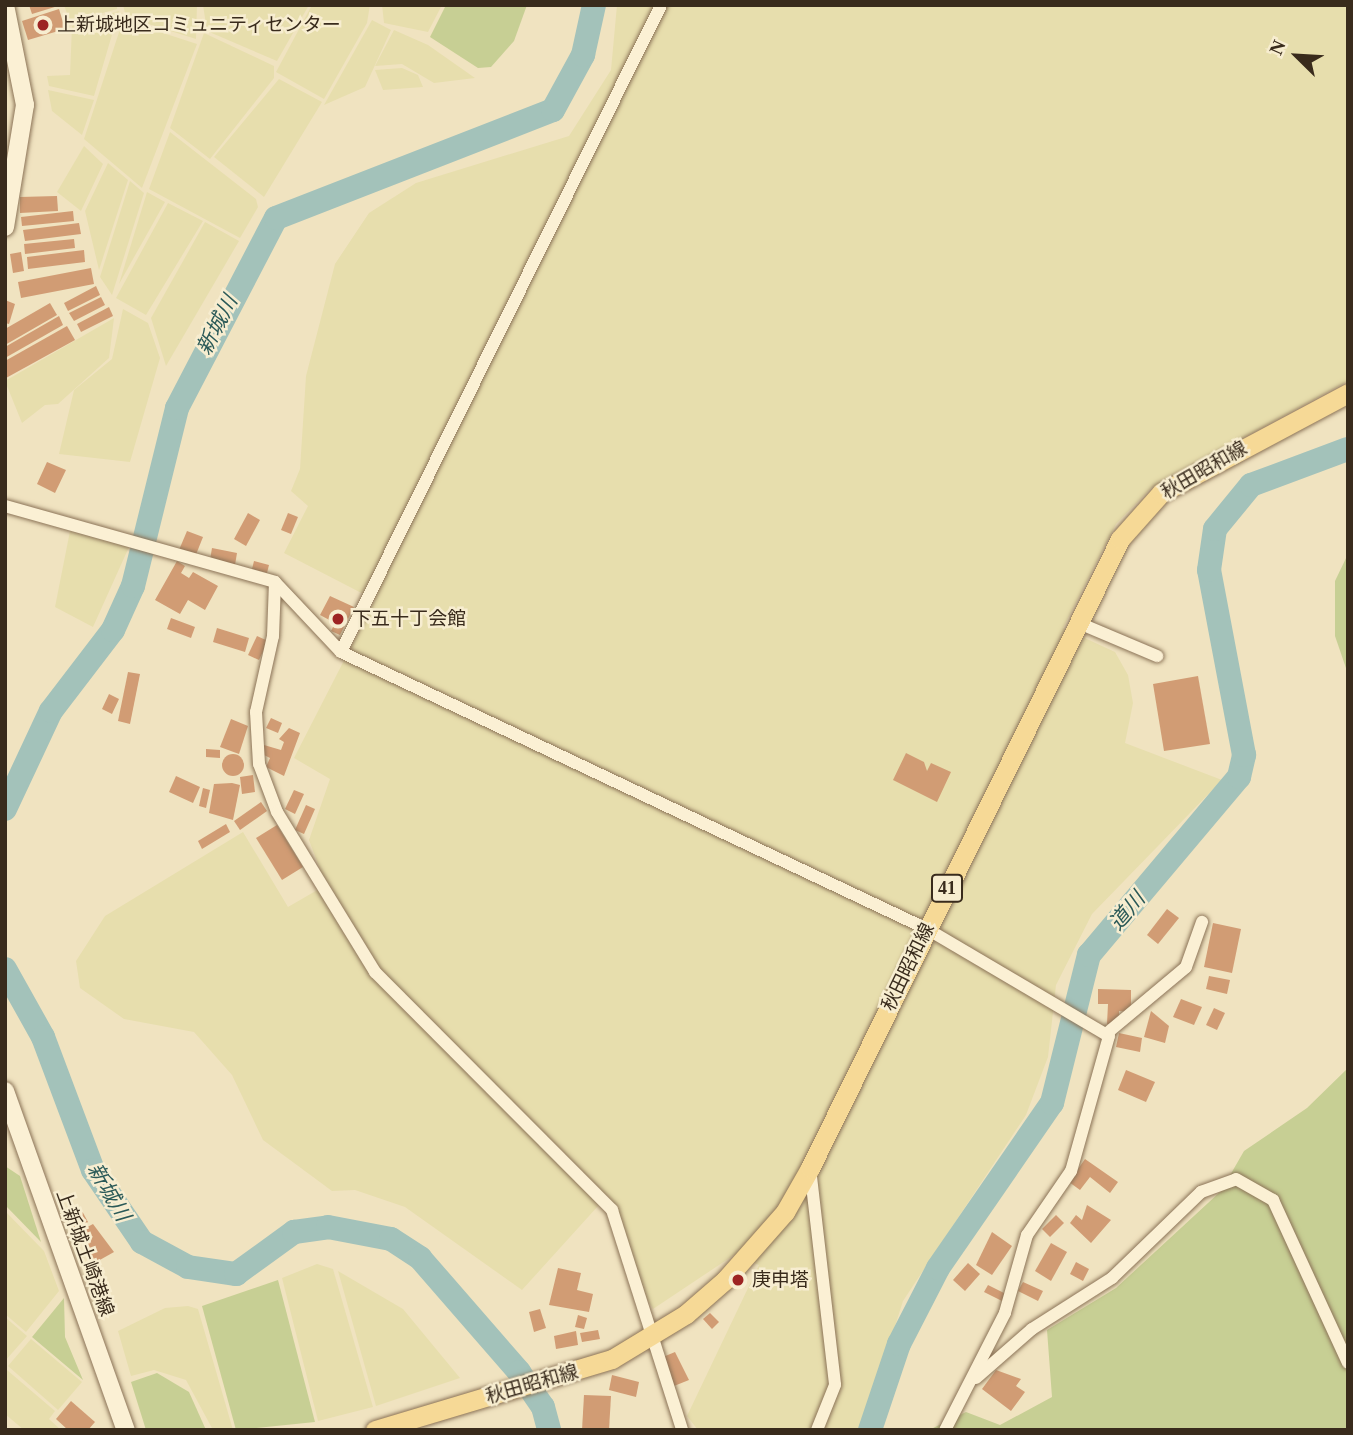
<!DOCTYPE html>
<html>
<head>
<meta charset="utf-8">
<style>
  body { margin:0 }
  #map { position:relative; width:1353px; height:1435px; overflow:hidden; background:#f0e3c0; font-family:"Times New Roman","Noto Sans JP",serif }
  div>[style] { position:absolute }
  [style*='--x'] { left:calc(var(--x)*1px); top:calc(var(--y)*1px); width:calc(var(--w)*1px); rotate:calc(var(--a)*1deg) }
  .farmland>* { inset:0; background:#e7dead }
  .green>* { inset:0; background:#c7cf94 }
  .river>* { height:24px; margin:-12px; padding:0 12px; transform-origin:12px; border-radius:12px; background:#a3c2ba }
  .building>* { inset:0; background:#d19c74 }
  .round { border-radius:50% }
  .roads { filter:drop-shadow(0 0 2px #8b7357) drop-shadow(0 0 2px #8b7357) }
  .street>* { height:12px; margin:-6px; padding:0 6px; transform-origin:6px; border-radius:6px; background:#fbf0d4 }
  .secondary>* { height:18px; margin:-9px; padding:0 9px; transform-origin:9px; border-radius:9px; background:#fbf0d4 }
  .primary>* { height:19px; margin:-9.5px; padding:0 9.5px; transform-origin:9.5px; border-radius:9.5px; background:#f6d996 }
  .dots>* { width:19px; height:19px; translate:-50% -50%; box-sizing:border-box; border:4px solid #f7edd0; border-radius:50% }
  span { translate:-50% -50%; white-space:nowrap; text-align:center; line-height:1.15; -webkit-text-stroke:5px #f7edd0; paint-order:stroke }
  .shield-label span { padding:2px 5px; background:#f7edd0; border:2px solid; border-radius:5px; -webkit-text-stroke-width:0 }
  .shield-label { font-size:18px; color:#392b1c; font-weight:700 }
  .poi-label { font-size:19px; color:#392b1c }
  .left { translate:0 -50%; text-align:left }
  .street-label { font-size:19px; color:#392b1c }
  .water-label { font-size:21px; color:#2b5a58; font-style:italic }
  .frame { position:absolute; inset:0; border:7px solid #392b1c; pointer-events:none }
  .north { position:absolute; left:1262px; top:21px; width:70px; height:70px; -webkit-text-stroke:5px #f7edd0; paint-order:stroke; rotate:294deg; font-size:19px; font-weight:700; line-height:28px; text-align:center; color:#392b1c }
  .north::after { content:''; display:block; margin:auto; width:24px; height:32px; background:#392b1c; clip-path:polygon(50% 0,100% 100%,50% 72%,0 100%) }
</style>
</head>
<body>
<div id="map">
  <div class="farmland">
    <div style="clip-path:polygon(64px 5px,117px 5px,117px 9px,70px 22px)"></div>
    <div style="clip-path:polygon(123px 5px,197px 5px,196px 39px,126px 17px)"></div>
    <div style="clip-path:polygon(203px 5px,309px 5px,277px 61px,207px 31px)"></div>
    <div style="clip-path:polygon(312px 5px,370px 5px,367px 23px,324px 99px,276px 72px)"></div>
    <div style="clip-path:polygon(382px 5px,442px 5px,428px 32px,384px 23px)"></div>
    <div style="clip-path:polygon(617px 5px,1348px 5px,1348px 381px,1151px 488px,1116px 524px,1063px 628px,1115px 652px,1128px 675px,1133px 703px,1125px 743px,1222px 780px,1092px 914px,1056px 985px,1048px 1057px,1026px 1115px,903px 1301px,862px 1430px,698px 1430px,687px 1416px,759px 1265px,734px 1255px,653px 1309px,631px 1273px,608px 1195px,522px 1290px,405px 1207px,355px 1190px,332px 1191px,263px 1140px,232px 1075px,194px 1032px,124px 1019px,80px 988px,76px 961px,105px 916px,243px 832px,288px 907px,326px 885px,309px 840px,330px 779px,294px 758px,375px 600px,284px 553px,308px 506px,291px 491px,300px 469px,306px 376px,335px 264px,369px 213px,416px 183px,569px 136px,611px 70px)"></div>
    <div style="clip-path:polygon(119px 11px,94px 96px,49px 86px,47px 76px,70px 75px,72px 26px)"></div>
    <div style="clip-path:polygon(123px 20px,197px 44px,142px 188px,84px 139px)"></div>
    <div style="clip-path:polygon(372px 20px,391px 30px,365px 87px,324px 105px)"></div>
    <div style="clip-path:polygon(394px 30px,428px 45px,475px 78px,434px 83px,402px 64px,375px 66px)"></div>
    <div style="clip-path:polygon(204px 33px,274px 66px,274px 78px,210px 159px,170px 128px)"></div>
    <div style="clip-path:polygon(402px 68px,418px 75px,423px 87px,383px 90px,375px 70px)"></div>
    <div style="clip-path:polygon(279px 79px,322px 102px,264px 197px,214px 157px)"></div>
    <div style="clip-path:polygon(48px 90px,94px 100px,82px 135px,52px 111px)"></div>
    <div style="clip-path:polygon(170px 132px,256px 199px,258px 207px,240px 238px,149px 189px)"></div>
    <div style="clip-path:polygon(84px 146px,103px 164px,81px 211px,57px 192px)"></div>
    <div style="clip-path:polygon(108px 163px,128px 180px,99px 270px,85px 211px)"></div>
    <div style="clip-path:polygon(130px 181px,144px 193px,112px 295px,100px 277px)"></div>
    <div style="clip-path:polygon(147px 192px,165px 202px,119px 284px)"></div>
    <div style="clip-path:polygon(168px 203px,203px 221px,146px 315px,116px 298px)"></div>
    <div style="clip-path:polygon(205px 222px,239px 241px,166px 366px,151px 318px)"></div>
    <div style="clip-path:polygon(123px 309px,148px 323px,160px 358px,130px 462px,59px 454px,74px 390px,112px 359px)"></div>
    <div style="clip-path:polygon(114px 318px,109px 358px,58px 404px,45px 405px,22px 423px,5px 381px)"></div>
    <div style="clip-path:polygon(70px 531px,129px 547px,93px 627px,55px 607px)"></div>
    <div style="clip-path:polygon(5px 1211px,44px 1251px,59px 1291px,26px 1332px,5px 1314px)"></div>
    <div style="clip-path:polygon(317px 1264px,333px 1269px,373px 1407px,318px 1421px,282px 1278px)"></div>
    <div style="clip-path:polygon(338px 1271px,403px 1309px,460px 1378px,376px 1406px)"></div>
    <div style="clip-path:polygon(188px 1306px,198px 1309px,233px 1430px,213px 1430px,186px 1380px,154px 1370px,131px 1376px,118px 1331px,165px 1308px)"></div>
    <div style="clip-path:polygon(5px 1317px,27px 1336px,5px 1361px)"></div>
    <div style="clip-path:polygon(31px 1339px,82px 1382px,58px 1410px,8px 1366px)"></div>
    <div style="clip-path:polygon(7px 1370px,55px 1411px,49px 1419px,61px 1430px,24px 1430px,5px 1414px)"></div>
  </div>
  <div class="green">
    <div style="clip-path:polygon(446px 5px,527px 5px,514px 41px,491px 67px,478px 68px,430px 37px)"></div>
    <div style="clip-path:polygon(1348px 554px,1348px 674px,1335px 636px,1335px 581px)"></div>
    <div style="clip-path:polygon(1348px 1068px,1348px 1430px,929px 1430px,966px 1412px,1000px 1425px,1052px 1397px,1047px 1330px,1116px 1288px,1221px 1191px,1244px 1151px,1307px 1108px)"></div>
    <div style="clip-path:polygon(5px 1166px,20px 1176px,41px 1242px,5px 1205px)"></div>
    <div style="clip-path:polygon(278px 1280px,315px 1422px,236px 1430px,202px 1306px)"></div>
    <div style="clip-path:polygon(64px 1298px,65px 1337px,83px 1380px,32px 1337px)"></div>
    <div style="clip-path:polygon(157px 1373px,189px 1392px,206px 1430px,146px 1430px,131px 1382px)"></div>
  </div>
  <div class="river">
    <div style="--x:5;--y:809;--w:108;--a:-64.9"></div>
    <div style="--x:51;--y:711;--w:102;--a:-52.6"></div>
    <div style="--x:113;--y:630;--w:48;--a:-65.6"></div>
    <div style="--x:133;--y:586;--w:183;--a:-76.1"></div>
    <div style="--x:177;--y:408;--w:214;--a:-62.5"></div>
    <div style="--x:276;--y:218;--w:297;--a:-21.3"></div>
    <div style="--x:553;--y:110;--w:63;--a:-61.4"></div>
    <div style="--x:583;--y:55;--w:51;--a:-77.6"></div>
    <div style="--x:5;--y:969;--w:78;--a:60.8"></div>
    <div style="--x:43;--y:1037;--w:142;--a:69.4"></div>
    <div style="--x:93;--y:1170;--w:87;--a:55.8"></div>
    <div style="--x:142;--y:1242;--w:52;--a:28.5"></div>
    <div style="--x:188;--y:1267;--w:49;--a:8.3"></div>
    <div style="--x:236;--y:1274;--w:72;--a:-35.9"></div>
    <div style="--x:294;--y:1232;--w:34;--a:-8"></div>
    <div style="--x:328;--y:1227;--w:64;--a:10.8"></div>
    <div style="--x:391;--y:1239;--w:35;--a:33"></div>
    <div style="--x:420;--y:1258;--w:151;--a:49"></div>
    <div style="--x:519;--y:1372;--w:42;--a:55.6"></div>
    <div style="--x:543;--y:1407;--w:24;--a:75"></div>
    <div style="--x:870;--y:1430;--w:91;--a:-71.4"></div>
    <div style="--x:899;--y:1344;--w:85;--a:-62.8"></div>
    <div style="--x:938;--y:1268;--w:201;--a:-55.4"></div>
    <div style="--x:1052;--y:1103;--w:153;--a:-76"></div>
    <div style="--x:1089;--y:955;--w:233;--a:-49.9"></div>
    <div style="--x:1239;--y:777;--w:23;--a:-77"></div>
    <div style="--x:1244;--y:755;--w:188;--a:-100.7"></div>
    <div style="--x:1209;--y:570;--w:41;--a:-81.7"></div>
    <div style="--x:1215;--y:529;--w:57;--a:-50.7"></div>
    <div style="--x:1251;--y:485;--w:103;--a:-20.4"></div>
  </div>
  <div class="building">
    <div style="clip-path:polygon(29px 5px,57px 5px,58px 6px,32px 14px)"></div>
    <div style="clip-path:polygon(59px 9px,65px 29px,28px 40px,22px 21px)"></div>
    <div style="clip-path:polygon(57px 196px,58px 211px,20px 213px,20px 197px)"></div>
    <div style="clip-path:polygon(73px 211px,74px 221px,22px 226px,21px 217px)"></div>
    <div style="clip-path:polygon(79px 223px,81px 234px,25px 241px,23px 230px)"></div>
    <div style="clip-path:polygon(74px 239px,75px 248px,25px 254px,24px 244px)"></div>
    <div style="clip-path:polygon(84px 250px,85px 262px,28px 269px,27px 257px)"></div>
    <div style="clip-path:polygon(21px 252px,24px 271px,13px 273px,10px 254px)"></div>
    <div style="clip-path:polygon(91px 268px,94px 284px,21px 298px,18px 282px)"></div>
    <div style="clip-path:polygon(96px 286px,100px 295px,68px 311px,64px 303px)"></div>
    <div style="clip-path:polygon(101px 297px,105px 305px,74px 321px,69px 313px)"></div>
    <div style="clip-path:polygon(5px 300px,15px 304px,9px 324px,5px 323px)"></div>
    <div style="clip-path:polygon(50px 303px,57px 315px,5px 345px,5px 329px)"></div>
    <div style="clip-path:polygon(109px 307px,113px 316px,81px 332px,77px 324px)"></div>
    <div style="clip-path:polygon(59px 316px,63px 325px,5px 358px,5px 347px)"></div>
    <div style="clip-path:polygon(67px 326px,75px 340px,6px 378px,5px 361px)"></div>
    <div style="clip-path:polygon(47px 462px,66px 470px,55px 493px,37px 484px)"></div>
    <div style="clip-path:polygon(248px 513px,260px 520px,246px 546px,234px 539px)"></div>
    <div style="clip-path:polygon(288px 513px,298px 517px,291px 534px,281px 530px)"></div>
    <div style="clip-path:polygon(187px 531px,203px 537px,195px 557px,179px 550px)"></div>
    <div style="clip-path:polygon(212px 548px,237px 553px,235px 565px,210px 560px)"></div>
    <div style="clip-path:polygon(177px 561px,185px 566px,181px 573px,189px 578px,193px 572px,218px 586px,205px 610px,188px 600px,180px 614px,155px 600px)"></div>
    <div style="clip-path:polygon(254px 561px,269px 565px,267px 573px,252px 569px)"></div>
    <div style="clip-path:polygon(330px 596px,354px 607px,340px 635px,331px 631px,335px 623px,320px 615px)"></div>
    <div style="clip-path:polygon(171px 618px,195px 627px,191px 638px,167px 629px)"></div>
    <div style="clip-path:polygon(217px 628px,249px 638px,245px 652px,213px 642px)"></div>
    <div style="clip-path:polygon(257px 636px,268px 641px,259px 660px,248px 655px)"></div>
    <div style="clip-path:polygon(128px 672px,140px 674px,130px 724px,118px 721px)"></div>
    <div style="clip-path:polygon(1198px 676px,1210px 744px,1164px 751px,1153px 684px)"></div>
    <div style="clip-path:polygon(109px 694px,119px 699px,112px 714px,102px 709px)"></div>
    <div style="clip-path:polygon(271px 718px,282px 723px,278px 733px,266px 728px)"></div>
    <div style="clip-path:polygon(231px 719px,248px 726px,239px 754px,220px 747px)"></div>
    <div style="clip-path:polygon(289px 728px,300px 733px,284px 776px,266px 767px,270px 758px,260px 753px,264px 745px,281px 750px,284px 742px,279px 739px)"></div>
    <div style="clip-path:polygon(206px 749px,220px 750px,220px 758px,206px 757px)"></div>
    <div style="clip-path:polygon(906px 753px,924px 762px,927px 771px,931px 763px,951px 772px,937px 802px,893px 780px)"></div>
    <div class="round" style="left:222px;top:754px;width:22px;height:22px"></div>
    <div style="clip-path:polygon(253px 775px,255px 792px,242px 794px,240px 777px)"></div>
    <div style="clip-path:polygon(176px 776px,200px 787px,193px 803px,169px 792px)"></div>
    <div style="clip-path:polygon(232px 783px,240px 785px,233px 820px,209px 813px,214px 784px)"></div>
    <div style="clip-path:polygon(203px 788px,210px 790px,206px 808px,199px 806px)"></div>
    <div style="clip-path:polygon(294px 790px,304px 794px,295px 814px,285px 809px)"></div>
    <div style="clip-path:polygon(261px 802px,267px 811px,240px 830px,234px 821px)"></div>
    <div style="clip-path:polygon(306px 805px,315px 809px,304px 834px,295px 830px)"></div>
    <div style="clip-path:polygon(226px 824px,230px 832px,202px 849px,198px 841px)"></div>
    <div style="clip-path:polygon(277px 825px,303px 867px,282px 880px,256px 838px)"></div>
    <div style="clip-path:polygon(1167px 909px,1179px 918px,1158px 944px,1147px 935px)"></div>
    <div style="clip-path:polygon(1213px 923px,1241px 929px,1232px 973px,1204px 967px)"></div>
    <div style="clip-path:polygon(1209px 976px,1230px 980px,1227px 994px,1206px 989px)"></div>
    <div style="clip-path:polygon(1098px 989px,1131px 990px,1131px 1012px,1119px 1011px,1119px 1024px,1107px 1024px,1108px 1004px,1098px 1004px)"></div>
    <div style="clip-path:polygon(1181px 999px,1202px 1007px,1194px 1025px,1173px 1017px)"></div>
    <div style="clip-path:polygon(1214px 1008px,1225px 1013px,1217px 1030px,1206px 1025px)"></div>
    <div style="clip-path:polygon(1151px 1011px,1169px 1026px,1165px 1043px,1144px 1037px)"></div>
    <div style="clip-path:polygon(1119px 1033px,1142px 1038px,1140px 1052px,1116px 1047px)"></div>
    <div style="clip-path:polygon(1126px 1070px,1155px 1082px,1146px 1102px,1118px 1090px)"></div>
    <div style="clip-path:polygon(1085px 1159px,1118px 1182px,1110px 1193px,1090px 1177px,1080px 1190px,1069px 1182px)"></div>
    <div style="clip-path:polygon(1087px 1205px,1111px 1220px,1091px 1243px,1070px 1223px,1076px 1215px,1082px 1220px)"></div>
    <div style="clip-path:polygon(81px 1209px,88px 1222px,73px 1231px,66px 1219px)"></div>
    <div style="clip-path:polygon(1056px 1215px,1064px 1223px,1050px 1237px,1042px 1229px)"></div>
    <div style="clip-path:polygon(93px 1224px,114px 1252px,98px 1261px,91px 1261px,79px 1239px,78px 1232px)"></div>
    <div style="clip-path:polygon(992px 1232px,1012px 1246px,992px 1275px,976px 1265px)"></div>
    <div style="clip-path:polygon(1051px 1243px,1067px 1252px,1051px 1281px,1035px 1271px)"></div>
    <div style="clip-path:polygon(1076px 1262px,1089px 1269px,1083px 1281px,1070px 1274px)"></div>
    <div style="clip-path:polygon(968px 1263px,980px 1274px,965px 1291px,953px 1280px)"></div>
    <div style="clip-path:polygon(558px 1268px,581px 1273px,577px 1290px,593px 1294px,589px 1312px,549px 1305px)"></div>
    <div style="clip-path:polygon(1023px 1282px,1043px 1291px,1038px 1301px,1018px 1291px)"></div>
    <div style="clip-path:polygon(988px 1285px,1006px 1294px,1002px 1301px,984px 1292px)"></div>
    <div style="clip-path:polygon(540px 1309px,546px 1328px,534px 1332px,529px 1312px)"></div>
    <div style="clip-path:polygon(710px 1313px,719px 1322px,712px 1329px,703px 1319px)"></div>
    <div style="clip-path:polygon(578px 1315px,587px 1318px,584px 1329px,575px 1327px)"></div>
    <div style="clip-path:polygon(598px 1330px,600px 1339px,582px 1342px,580px 1333px)"></div>
    <div style="clip-path:polygon(576px 1331px,578px 1345px,556px 1349px,554px 1336px)"></div>
    <div style="clip-path:polygon(675px 1352px,689px 1380px,674px 1386px,663px 1357px)"></div>
    <div style="clip-path:polygon(996px 1370px,1021px 1379px,1016px 1386px,1025px 1392px,1011px 1411px,982px 1389px)"></div>
    <div style="clip-path:polygon(612px 1375px,639px 1382px,636px 1397px,609px 1390px)"></div>
    <div style="clip-path:polygon(584px 1395px,611px 1396px,609px 1430px,582px 1430px)"></div>
    <div style="clip-path:polygon(71px 1401px,95px 1422px,88px 1430px,68px 1430px,56px 1419px)"></div>
  </div>
  <div class="roads">
    <div class="street">
      <div style="--x:5;--y:506;--w:280;--a:15.7"></div>
      <div style="--x:275;--y:582;--w:96;--a:46.7"></div>
      <div style="--x:341;--y:652;--w:648;--a:25.3"></div>
      <div style="--x:927;--y:929;--w:211;--a:30.5"></div>
      <div style="--x:1109;--y:1036;--w:140;--a:105.7"></div>
      <div style="--x:1071;--y:1171;--w:78;--a:124.5"></div>
      <div style="--x:1027;--y:1235;--w:81;--a:105.8"></div>
      <div style="--x:1005;--y:1313;--w:131;--a:117.1"></div>
      <div style="--x:275;--y:582;--w:54;--a:92.1"></div>
      <div style="--x:273;--y:636;--w:78;--a:102.6"></div>
      <div style="--x:256;--y:712;--w:52;--a:86.7"></div>
      <div style="--x:259;--y:764;--w:51;--a:69.4"></div>
      <div style="--x:277;--y:812;--w:188;--a:58.5"></div>
      <div style="--x:375;--y:972;--w:336;--a:45.1"></div>
      <div style="--x:612;--y:1210;--w:231;--a:72.3"></div>
      <div style="--x:1079;--y:623;--w:85;--a:22.9"></div>
      <div style="--x:341;--y:652;--w:722;--a:-63.68"></div>
      <div style="--x:1106;--y:1034;--w:104;--a:-39.9"></div>
      <div style="--x:1186;--y:967;--w:48;--a:-70.4"></div>
      <div style="--x:810;--y:1168;--w:218;--a:83.4"></div>
      <div style="--x:835;--y:1385;--w:48;--a:111.8"></div>
      <div style="--x:976;--y:1378;--w:74;--a:-41.2"></div>
      <div style="--x:1032;--y:1329;--w:95;--a:-32.5"></div>
      <div style="--x:1112;--y:1278;--w:124;--a:-44"></div>
      <div style="--x:1201;--y:1192;--w:37;--a:-20"></div>
      <div style="--x:1236;--y:1179;--w:43;--a:29.6"></div>
      <div style="--x:1273;--y:1200;--w:179;--a:65.3"></div>
    </div>
    <div class="secondary">
      <div style="--x:5;--y:227;--w:124;--a:-80.7"></div>
      <div style="--x:25;--y:105;--w:102;--a:-101.3"></div>
      <div style="--x:5;--y:1091;--w:360;--a:70.4"></div>
    </div>
    <div class="primary">
      <div style="--x:375;--y:1430;--w:247;--a:-16.7"></div>
      <div style="--x:612;--y:1359;--w:87;--a:-31.3"></div>
      <div style="--x:686;--y:1314;--w:52;--a:-41.1"></div>
      <div style="--x:725;--y:1280;--w:91;--a:-48.6"></div>
      <div style="--x:785;--y:1212;--w:51;--a:-60.4"></div>
      <div style="--x:810;--y:1168;--w:701;--a:-63.76"></div>
      <div style="--x:1120;--y:539;--w:62;--a:-48.3"></div>
      <div style="--x:1161;--y:493;--w:212;--a:-28.1"></div>
    </div>
  </div>
  <div class="dots">
    <div style="left:43px;top:25px;background:#9d2423"></div>
    <div style="left:338px;top:619px;background:#9d2423"></div>
    <div style="left:738px;top:1280px;background:#9d2423"></div>
  </div>
  <div class="shield-label">
    <span style="left:947px;top:888px">41</span>
  </div>
  <div class="poi-label">
    <span class="left" style="left:57px;top:25px">上新城地区コミュニティセンター</span>
    <span class="left" style="left:352px;top:619px">下五十丁会館</span>
    <span class="left" style="left:752px;top:1280px">庚申塔</span>
  </div>
  <div class="street-label">
    <span style="left:1204px;top:470px;rotate:-30deg">秋田昭和線</span>
    <span style="left:908px;top:967px;rotate:-64deg">秋田昭和線</span>
    <span style="left:85px;top:1253px;rotate:70deg">上新城土崎港線</span>
    <span style="left:532px;top:1384px;rotate:-16deg">秋田昭和線</span>
  </div>
  <div class="water-label">
    <span style="left:217px;top:325px;rotate:-63deg">新城川</span>
    <span style="left:1127px;top:911px;rotate:-50deg">道川</span>
    <span style="left:109px;top:1192px;rotate:60deg">新城川</span>
  </div>
  <div class="frame"></div>
  <div class="north">N</div>
</div>
</body>
</html>
